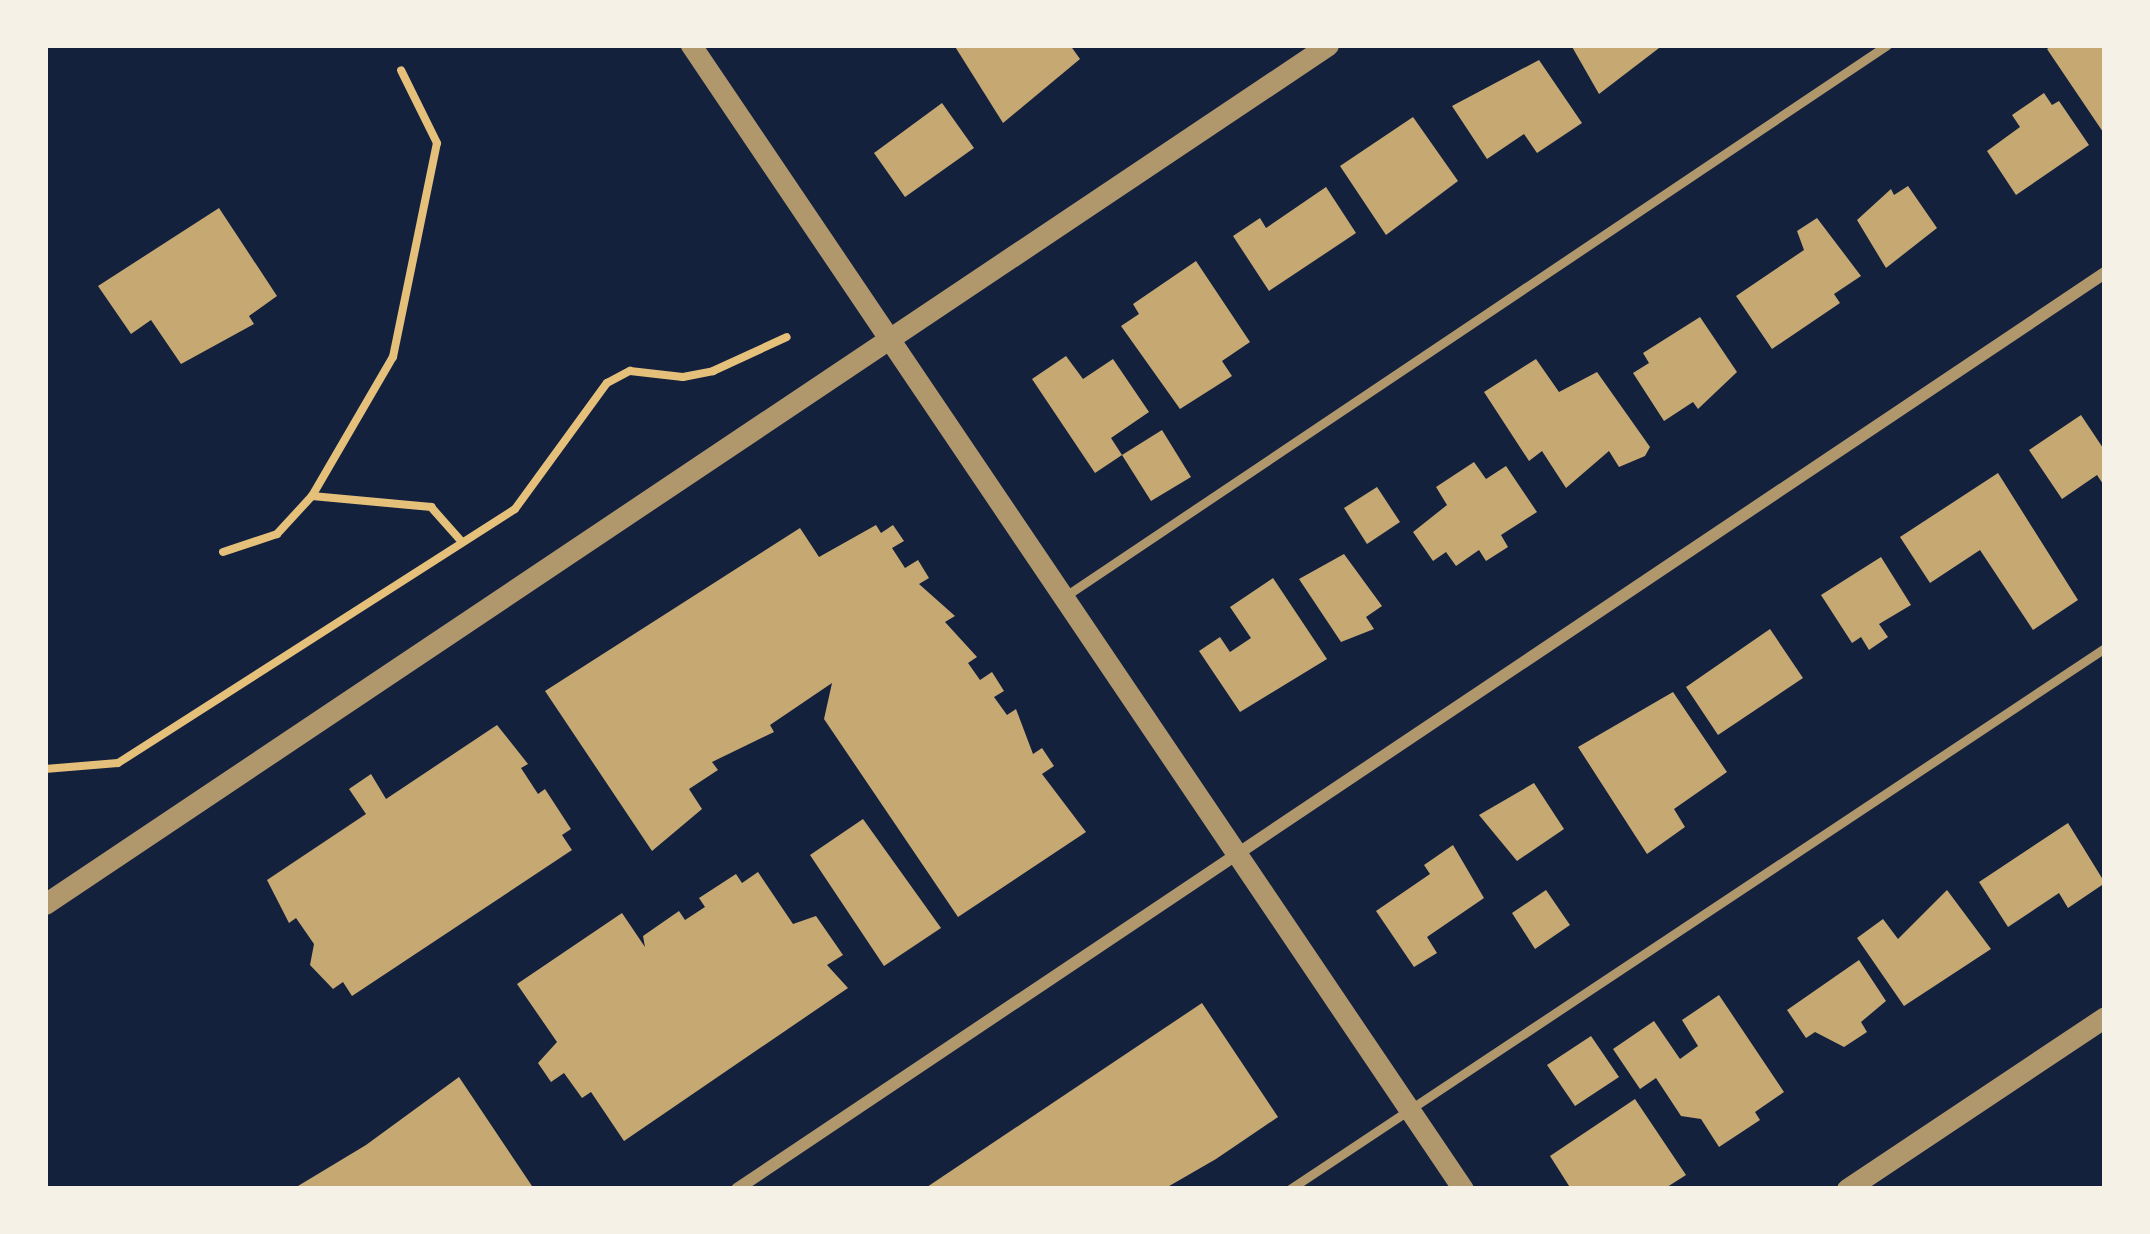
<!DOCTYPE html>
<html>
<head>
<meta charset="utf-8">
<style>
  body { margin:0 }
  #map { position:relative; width:2150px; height:1234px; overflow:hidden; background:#14213d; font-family:"Roboto Serif",serif }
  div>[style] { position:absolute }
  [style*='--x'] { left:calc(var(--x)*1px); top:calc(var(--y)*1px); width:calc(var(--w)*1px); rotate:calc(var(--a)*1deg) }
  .building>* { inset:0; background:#c6a872 }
  .path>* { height:8px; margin:-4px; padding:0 4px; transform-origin:4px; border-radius:4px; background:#e5c07b }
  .service>* { height:9px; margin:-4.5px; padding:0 4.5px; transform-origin:4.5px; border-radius:4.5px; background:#b1986c }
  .minor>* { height:12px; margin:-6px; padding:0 6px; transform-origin:6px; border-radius:6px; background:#b1986c }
  .tertiary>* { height:21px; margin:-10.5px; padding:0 10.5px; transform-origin:10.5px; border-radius:10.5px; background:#b1986c }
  span { translate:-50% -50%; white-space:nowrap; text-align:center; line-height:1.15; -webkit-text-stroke:12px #f6f1e7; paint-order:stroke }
  .frame { position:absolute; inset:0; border:48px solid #f6f1e7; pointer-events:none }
</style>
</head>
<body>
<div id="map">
  <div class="building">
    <div style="clip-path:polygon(954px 45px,1070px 45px,1080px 59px,1003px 123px)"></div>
    <div style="clip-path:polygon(1571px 45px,1663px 45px,1599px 94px)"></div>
    <div style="clip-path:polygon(2053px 45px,2105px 45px,2105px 135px,2047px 49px)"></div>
    <div style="clip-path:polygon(1539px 60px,1582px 123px,1537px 153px,1524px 134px,1487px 159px,1452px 106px)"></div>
    <div style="clip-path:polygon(2044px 93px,2052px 105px,2059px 101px,2089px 145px,2016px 195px,1987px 151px,2020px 127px,2012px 115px)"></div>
    <div style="clip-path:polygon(942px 103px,974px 148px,905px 197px,874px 153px)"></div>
    <div style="clip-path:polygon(1413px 117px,1458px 181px,1386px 235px,1340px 166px)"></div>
    <div style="clip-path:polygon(1908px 186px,1937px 228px,1886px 268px,1857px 220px,1891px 189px,1894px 195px)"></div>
    <div style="clip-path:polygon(1326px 187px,1356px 233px,1269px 291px,1233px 236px,1260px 218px,1266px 228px)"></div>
    <div style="clip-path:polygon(219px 208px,277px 296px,249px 316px,254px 324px,181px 364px,151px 320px,131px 334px,98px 286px)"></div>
    <div style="clip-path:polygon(1817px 218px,1861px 276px,1834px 294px,1840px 303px,1772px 349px,1736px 296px,1804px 250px,1797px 231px)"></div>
    <div style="clip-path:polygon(1196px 261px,1250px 342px,1222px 361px,1232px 376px,1180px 409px,1121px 326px,1139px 314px,1133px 304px)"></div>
    <div style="clip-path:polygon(1700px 317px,1737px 372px,1698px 409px,1693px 402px,1664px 421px,1633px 373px,1649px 363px,1643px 353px)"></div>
    <div style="clip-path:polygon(1066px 356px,1083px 379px,1113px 359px,1149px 412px,1111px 438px,1122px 455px,1095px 473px,1032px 379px)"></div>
    <div style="clip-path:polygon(1536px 359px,1559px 392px,1597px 372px,1650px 447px,1645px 456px,1619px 467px,1609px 451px,1566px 488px,1542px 451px,1529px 461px,1484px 392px)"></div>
    <div style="clip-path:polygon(2081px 415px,2105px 451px,2105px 487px,2097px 475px,2062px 499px,2029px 450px)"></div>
    <div style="clip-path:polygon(1162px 430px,1191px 477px,1151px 501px,1122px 455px)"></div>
    <div style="clip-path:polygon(1474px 462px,1486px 479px,1506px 466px,1537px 512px,1501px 535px,1508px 547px,1486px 561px,1479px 550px,1456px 566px,1446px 552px,1433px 561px,1413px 532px,1447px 505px,1436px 487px)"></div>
    <div style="clip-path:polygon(1998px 473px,2078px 600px,2033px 630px,1980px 550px,1930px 583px,1900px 537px)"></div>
    <div style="clip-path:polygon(1377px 487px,1400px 522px,1367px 544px,1344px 508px)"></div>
    <div style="clip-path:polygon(876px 525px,881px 533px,893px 525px,904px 541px,892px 548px,905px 568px,918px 560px,929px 578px,919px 584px,955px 616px,945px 622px,977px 657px,968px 663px,980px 680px,992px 672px,1004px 691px,994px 697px,1007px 715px,1016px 709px,1033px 754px,1042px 748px,1054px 766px,1042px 774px,1086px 832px,958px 917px,824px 719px,832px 683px,770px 725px,774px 732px,712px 762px,718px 770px,689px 789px,702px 809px,652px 851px,545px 691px,800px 528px,819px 557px)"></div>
    <div style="clip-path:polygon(1344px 554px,1382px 606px,1366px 617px,1374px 629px,1341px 642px,1299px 579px)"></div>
    <div style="clip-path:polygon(1881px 557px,1911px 605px,1879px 624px,1888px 637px,1869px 650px,1861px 637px,1852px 643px,1821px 595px)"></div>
    <div style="clip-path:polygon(1273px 578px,1327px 659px,1240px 712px,1199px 651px,1220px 637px,1230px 652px,1251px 638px,1230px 607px)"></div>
    <div style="clip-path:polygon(1770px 629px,1803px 678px,1718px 735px,1686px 687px)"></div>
    <div style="clip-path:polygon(1673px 692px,1727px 772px,1674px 809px,1685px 827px,1647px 854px,1578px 747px)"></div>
    <div style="clip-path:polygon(497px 725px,528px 764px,521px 768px,538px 794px,545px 789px,571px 829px,562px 835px,572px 850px,352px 996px,343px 982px,333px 989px,310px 965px,314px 944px,296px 918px,289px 923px,267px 880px,366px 814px,349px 789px,371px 774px,386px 799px)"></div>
    <div style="clip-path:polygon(1534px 783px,1564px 829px,1517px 861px,1479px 815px)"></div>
    <div style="clip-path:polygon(863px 819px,941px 928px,884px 966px,810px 855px)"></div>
    <div style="clip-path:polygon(2068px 823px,2105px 883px,2068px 908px,2059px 893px,2008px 927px,1979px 882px)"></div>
    <div style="clip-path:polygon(1453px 845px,1484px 898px,1427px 937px,1437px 953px,1414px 967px,1376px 911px,1430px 874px,1424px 865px)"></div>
    <div style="clip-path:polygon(758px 872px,793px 924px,816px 916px,843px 955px,827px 965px,848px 988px,624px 1141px,591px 1092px,582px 1098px,564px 1073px,551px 1082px,538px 1063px,557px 1042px,517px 984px,622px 913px,645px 947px,643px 936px,679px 911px,685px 920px,705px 907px,699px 898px,736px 874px,742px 883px)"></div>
    <div style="clip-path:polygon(1546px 890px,1570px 925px,1535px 949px,1512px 913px)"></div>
    <div style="clip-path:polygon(1947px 890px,1991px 949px,1904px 1006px,1857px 938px,1883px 919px,1898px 939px)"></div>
    <div style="clip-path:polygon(1859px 960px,1886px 1001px,1861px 1022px,1867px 1032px,1844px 1047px,1815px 1032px,1806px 1038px,1787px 1010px)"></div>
    <div style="clip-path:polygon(1719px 995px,1784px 1092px,1755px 1112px,1760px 1120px,1719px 1147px,1701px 1119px,1681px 1116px,1656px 1078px,1640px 1089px,1613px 1049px,1654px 1021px,1680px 1059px,1698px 1046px,1682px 1020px)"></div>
    <div style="clip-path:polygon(1202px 1003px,1278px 1117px,1216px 1159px,1164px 1189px,924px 1189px)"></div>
    <div style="clip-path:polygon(1591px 1036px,1619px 1077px,1575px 1106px,1547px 1065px)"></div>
    <div style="clip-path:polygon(459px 1077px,534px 1189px,293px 1189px,366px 1145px)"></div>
    <div style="clip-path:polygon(1635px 1099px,1686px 1175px,1664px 1189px,1571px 1189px,1550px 1156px)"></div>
  </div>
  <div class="path">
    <div style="--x:312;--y:496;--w:120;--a:5.3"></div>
    <div style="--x:431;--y:507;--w:47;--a:48.5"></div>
    <div style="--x:223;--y:552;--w:57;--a:-18.4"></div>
    <div style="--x:277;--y:534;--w:52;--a:-47.4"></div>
    <div style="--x:312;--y:496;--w:161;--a:-59.8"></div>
    <div style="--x:393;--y:357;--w:218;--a:-78.4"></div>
    <div style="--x:437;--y:143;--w:81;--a:-116.3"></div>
    <div style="--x:45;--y:769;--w:73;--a:-4.7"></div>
    <div style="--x:118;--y:763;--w:471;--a:-32.6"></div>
    <div style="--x:515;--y:509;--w:156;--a:-53.9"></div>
    <div style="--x:607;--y:383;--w:26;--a:-28"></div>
    <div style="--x:630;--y:371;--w:53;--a:6.5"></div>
    <div style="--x:683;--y:377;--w:31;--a:-11"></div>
    <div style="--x:713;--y:371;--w:81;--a:-24.7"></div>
  </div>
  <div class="service">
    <div style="--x:1064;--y:597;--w:991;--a:-33.85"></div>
    <div style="--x:1290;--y:1189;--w:978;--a:-33.58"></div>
  </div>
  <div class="minor">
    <div style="--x:737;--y:1189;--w:1646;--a:-33.81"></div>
  </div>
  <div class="tertiary">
    <div style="--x:691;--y:45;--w:1380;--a:55.99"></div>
    <div style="--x:45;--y:904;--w:1544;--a:-33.8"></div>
    <div style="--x:1847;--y:1189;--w:310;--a:-33.7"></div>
  </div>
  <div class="frame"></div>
</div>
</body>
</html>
